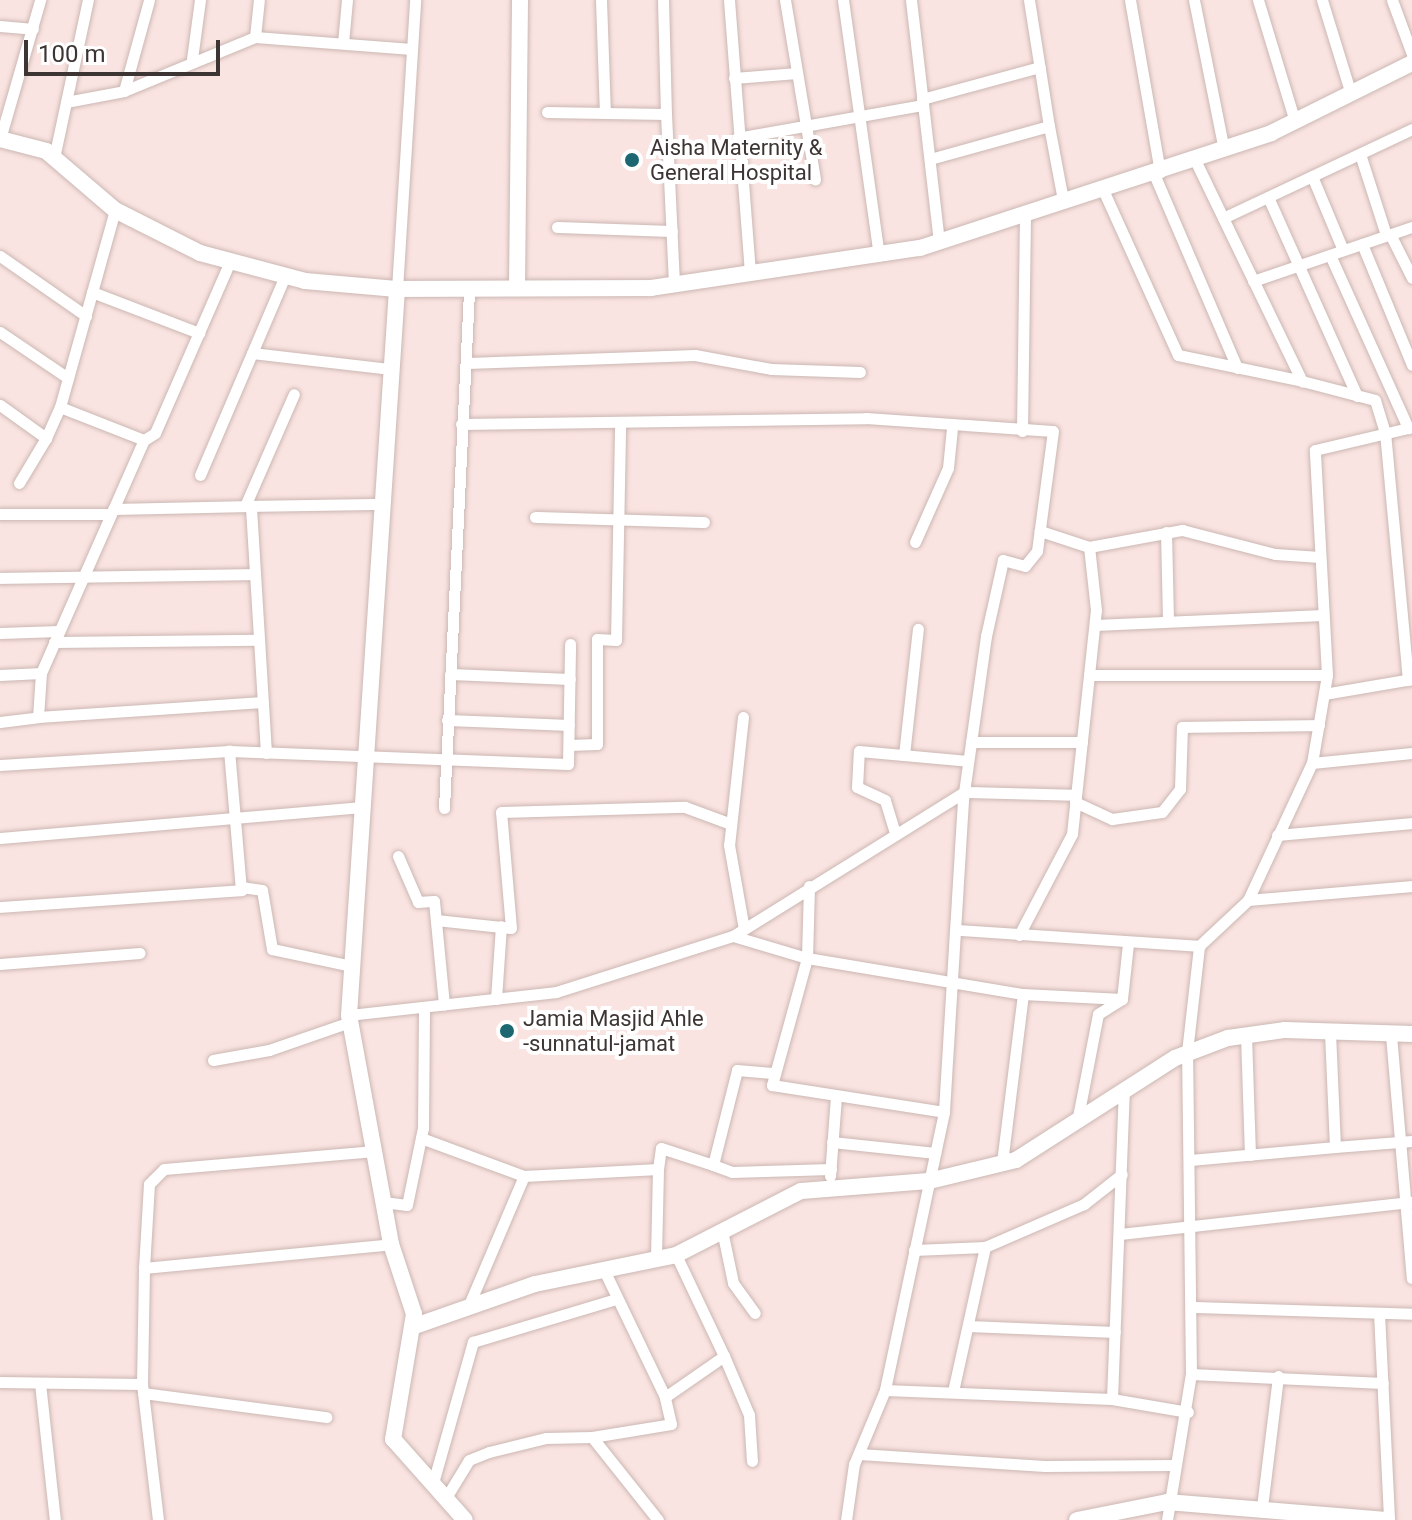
<!DOCTYPE html>
<html>
<head>
<meta charset="utf-8">
<style>
  body { margin:0 }
  #map { position:relative; width:1412px; height:1520px; overflow:hidden; background:#fae4e1; font-family:Roboto,sans-serif }
  div>[style] { position:absolute }
  [style*='--x'] { left:calc(var(--x)*1px); top:calc(var(--y)*1px); width:calc(var(--w)*1px); rotate:calc(var(--a)*1deg) }
  .roads { filter:drop-shadow(0 0 2px #cbb7b3) drop-shadow(0 0 2px #cbb7b3) }
  .street>* { height:11px; margin:-5.5px; padding:0 5.5px; transform-origin:5.5px; border-radius:5.5px; background:#fff }
  .secondary>* { height:16px; margin:-8px; padding:0 8px; transform-origin:8px; border-radius:8px; background:#fff }
  .dots>* { width:22px; height:22px; translate:-50% -50%; box-sizing:border-box; border:4px solid #fff; border-radius:50% }
  span { translate:-50% -50%; white-space:nowrap; text-align:center; line-height:1.15; -webkit-text-stroke:8px #fff; paint-order:stroke }
  .poi-label { font-size:22px; color:#3d3533 }
  .left { translate:0 -50%; text-align:left }
  .scale { position:absolute; left:24px; top:40px; width:196px; height:36px; box-sizing:border-box; border:4px solid #3d3533; border-top:0; padding-left:10px; font-size:24px; line-height:28px; white-space:nowrap; color:#3d3533; -webkit-text-stroke:6px #fff; paint-order:stroke }
</style>
</head>
<body>
<div id="map">
  <div class="roads">
    <div class="street">
      <div style="--x:601;--y:0;--w:112;--a:88"></div>
      <div style="--x:663;--y:0;--w:114;--a:88.5"></div>
      <div style="--x:729;--y:0;--w:275;--a:85.6"></div>
      <div style="--x:785;--y:0;--w:182;--a:80.5"></div>
      <div style="--x:843;--y:0;--w:258;--a:82"></div>
      <div style="--x:911;--y:0;--w:243;--a:83.4"></div>
      <div style="--x:1029;--y:0;--w:128;--a:81"></div>
      <div style="--x:1130;--y:0;--w:175;--a:80.1"></div>
      <div style="--x:1194;--y:0;--w:153;--a:78.7"></div>
      <div style="--x:1258;--y:0;--w:127;--a:73.1"></div>
      <div style="--x:1322;--y:0;--w:98;--a:72.9"></div>
      <div style="--x:1392;--y:0;--w:58;--a:69.7"></div>
      <div style="--x:0;--y:26;--w:33;--a:5"></div>
      <div style="--x:255;--y:37;--w:37;--a:-84"></div>
      <div style="--x:343;--y:43;--w:43;--a:-84.7"></div>
      <div style="--x:192;--y:59;--w:60;--a:-82.3"></div>
      <div style="--x:734;--y:78;--w:63;--a:-4.5"></div>
      <div style="--x:124;--y:91;--w:94;--a:-74.6"></div>
      <div style="--x:922;--y:99;--w:122;--a:-15.2"></div>
      <div style="--x:66;--y:102;--w:59;--a:-10.7"></div>
      <div style="--x:124;--y:91;--w:142;--a:-22.4"></div>
      <div style="--x:255;--y:37;--w:157;--a:4.4"></div>
      <div style="--x:547;--y:112;--w:119;--a:1"></div>
      <div style="--x:666;--y:114;--w:171;--a:87.3"></div>
      <div style="--x:737;--y:138;--w:189;--a:-10.1"></div>
      <div style="--x:0;--y:139;--w:145;--a:-73.9"></div>
      <div style="--x:1360;--y:154;--w:85;--a:72.2"></div>
      <div style="--x:54;--y:158;--w:162;--a:-77.9"></div>
      <div style="--x:930;--y:159;--w:123;--a:-15.5"></div>
      <div style="--x:1049;--y:126;--w:75;--a:79.3"></div>
      <div style="--x:1195;--y:160;--w:246;--a:64.2"></div>
      <div style="--x:1302;--y:381;--w:75;--a:14.6"></div>
      <div style="--x:1375;--y:400;--w:34;--a:73"></div>
      <div style="--x:1385;--y:432;--w:249;--a:84.7"></div>
      <div style="--x:1154;--y:174;--w:211;--a:66.8"></div>
      <div style="--x:1312;--y:176;--w:80;--a:67.3"></div>
      <div style="--x:1104;--y:192;--w:179;--a:65.6"></div>
      <div style="--x:1178;--y:355;--w:127;--a:11.8"></div>
      <div style="--x:1268;--y:197;--w:218;--a:65.9"></div>
      <div style="--x:1223;--y:218;--w:209;--a:-25.2"></div>
      <div style="--x:557;--y:227;--w:115;--a:2"></div>
      <div style="--x:1390;--y:234;--w:49;--a:63.4"></div>
      <div style="--x:1362;--y:244;--w:131;--a:67.5"></div>
      <div style="--x:1330;--y:255;--w:190;--a:65.7"></div>
      <div style="--x:0;--y:256;--w:105;--a:34.9"></div>
      <div style="--x:1253;--y:281;--w:168;--a:-18.8"></div>
      <div style="--x:397;--y:289;--w:290;--a:-86.4"></div>
      <div style="--x:92;--y:292;--w:115;--a:21"></div>
      <div style="--x:0;--y:332;--w:82;--a:34.1"></div>
      <div style="--x:252;--y:353;--w:140;--a:6.6"></div>
      <div style="--x:467;--y:363;--w:228;--a:-2"></div>
      <div style="--x:695;--y:355;--w:77;--a:10.4"></div>
      <div style="--x:771;--y:369;--w:89;--a:1.9"></div>
      <div style="--x:0;--y:405;--w:57;--a:35.7"></div>
      <div style="--x:46;--y:438;--w:34;--a:-66"></div>
      <div style="--x:461;--y:424;--w:405;--a:-0.8"></div>
      <div style="--x:866;--y:418;--w:187;--a:4"></div>
      <div style="--x:1053;--y:431;--w:121;--a:97.6"></div>
      <div style="--x:1037;--y:551;--w:19;--a:129"></div>
      <div style="--x:1025;--y:566;--w:23;--a:-165"></div>
      <div style="--x:1003;--y:560;--w:78;--a:102.6"></div>
      <div style="--x:986;--y:636;--w:166;--a:98"></div>
      <div style="--x:963;--y:800;--w:313;--a:93.5"></div>
      <div style="--x:944;--y:1112;--w:284;--a:102"></div>
      <div style="--x:885;--y:1390;--w:80;--a:112.7"></div>
      <div style="--x:854;--y:1464;--w:57;--a:98.1"></div>
      <div style="--x:1022;--y:431;--w:220;--a:-89.2"></div>
      <div style="--x:144;--y:440;--w:13;--a:-32"></div>
      <div style="--x:155;--y:433;--w:188;--a:-66.4"></div>
      <div style="--x:200;--y:475;--w:216;--a:-66.9"></div>
      <div style="--x:19;--y:483;--w:52;--a:-59"></div>
      <div style="--x:245;--y:506;--w:122;--a:-66.4"></div>
      <div style="--x:113;--y:509;--w:138;--a:-1.2"></div>
      <div style="--x:0;--y:514;--w:110;--a:0"></div>
      <div style="--x:535;--y:517;--w:169;--a:1.7"></div>
      <div style="--x:1166;--y:532;--w:89;--a:88.7"></div>
      <div style="--x:915;--y:542;--w:81;--a:-66"></div>
      <div style="--x:948;--y:468;--w:40;--a:-84.3"></div>
      <div style="--x:1089;--y:547;--w:95;--a:-10.4"></div>
      <div style="--x:1182;--y:530;--w:96;--a:14.5"></div>
      <div style="--x:1275;--y:554;--w:45;--a:3.8"></div>
      <div style="--x:0;--y:578;--w:255;--a:-0.9"></div>
      <div style="--x:1095;--y:625;--w:228;--a:-2.5"></div>
      <div style="--x:0;--y:633;--w:59;--a:-1.9"></div>
      <div style="--x:54;--y:642;--w:205;--a:-0.6"></div>
      <div style="--x:450;--y:674;--w:120;--a:2.4"></div>
      <div style="--x:0;--y:675;--w:41;--a:-2.8"></div>
      <div style="--x:1089;--y:675;--w:238;--a:0"></div>
      <div style="--x:1324;--y:694;--w:89;--a:-9.7"></div>
      <div style="--x:38;--y:717;--w:225;--a:-3.8"></div>
      <div style="--x:743;--y:717;--w:129;--a:96.2"></div>
      <div style="--x:729;--y:845;--w:85;--a:79.9"></div>
      <div style="--x:447;--y:720;--w:122;--a:2.3"></div>
      <div style="--x:0;--y:722;--w:38;--a:-7"></div>
      <div style="--x:38;--y:717;--w:44;--a:-86.1"></div>
      <div style="--x:41;--y:673;--w:255;--a:-66.2"></div>
      <div style="--x:144;--y:440;--w:90;--a:-158.6"></div>
      <div style="--x:60;--y:407;--w:205;--a:-74.4"></div>
      <div style="--x:971;--y:742;--w:111;--a:0"></div>
      <div style="--x:569;--y:745;--w:28;--a:-2"></div>
      <div style="--x:597;--y:744;--w:105;--a:-90"></div>
      <div style="--x:597;--y:639;--w:19;--a:3"></div>
      <div style="--x:616;--y:640;--w:215;--a:-88.9"></div>
      <div style="--x:266;--y:753;--w:247;--a:-93.5"></div>
      <div style="--x:251;--y:506;--w:132;--a:-0.9"></div>
      <div style="--x:904;--y:755;--w:127;--a:-83.7"></div>
      <div style="--x:1312;--y:763;--w:100;--a:-5.7"></div>
      <div style="--x:0;--y:765;--w:229;--a:-3.5"></div>
      <div style="--x:229;--y:751;--w:339;--a:2.2"></div>
      <div style="--x:568;--y:764;--w:120;--a:-89"></div>
      <div style="--x:1075;--y:802;--w:41;--a:24.7"></div>
      <div style="--x:1112;--y:819;--w:50;--a:-8"></div>
      <div style="--x:1162;--y:812;--w:29;--a:-52"></div>
      <div style="--x:1180;--y:789;--w:62;--a:-88.2"></div>
      <div style="--x:1182;--y:727;--w:137;--a:-0.8"></div>
      <div style="--x:444;--y:808;--w:518;--a:-87.23"></div>
      <div style="--x:895;--y:833;--w:34;--a:-107"></div>
      <div style="--x:885;--y:800;--w:31;--a:-155"></div>
      <div style="--x:857;--y:787;--w:36;--a:-87"></div>
      <div style="--x:859;--y:751;--w:109;--a:5.2"></div>
      <div style="--x:1277;--y:835;--w:136;--a:-5.1"></div>
      <div style="--x:0;--y:838;--w:364;--a:-4.9"></div>
      <div style="--x:398;--y:856;--w:50;--a:66.5"></div>
      <div style="--x:418;--y:902;--w:16;--a:-4"></div>
      <div style="--x:434;--y:901;--w:104;--a:84.5"></div>
      <div style="--x:809;--y:886;--w:72;--a:91.6"></div>
      <div style="--x:807;--y:958;--w:132;--a:105.4"></div>
      <div style="--x:772;--y:1085;--w:174;--a:8.9"></div>
      <div style="--x:241;--y:887;--w:21;--a:8"></div>
      <div style="--x:262;--y:890;--w:60;--a:80.4"></div>
      <div style="--x:272;--y:949;--w:82;--a:12"></div>
      <div style="--x:1248;--y:900;--w:165;--a:-4.9"></div>
      <div style="--x:0;--y:907;--w:242;--a:-4"></div>
      <div style="--x:241;--y:890;--w:140;--a:-94.9"></div>
      <div style="--x:436;--y:920;--w:75;--a:6.1"></div>
      <div style="--x:511;--y:928;--w:116;--a:-94.9"></div>
      <div style="--x:501;--y:812;--w:184;--a:-1.6"></div>
      <div style="--x:685;--y:807;--w:49;--a:20.3"></div>
      <div style="--x:959;--y:930;--w:241;--a:3.8"></div>
      <div style="--x:1019;--y:935;--w:114;--a:-62.3"></div>
      <div style="--x:1072;--y:834;--w:225;--a:-83.9"></div>
      <div style="--x:1096;--y:610;--w:63;--a:-96.3"></div>
      <div style="--x:1089;--y:547;--w:52;--a:-161.9"></div>
      <div style="--x:733;--y:936;--w:272;--a:-31.9"></div>
      <div style="--x:964;--y:792;--w:112;--a:1.5"></div>
      <div style="--x:0;--y:964;--w:140;--a:-4.5"></div>
      <div style="--x:1023;--y:994;--w:99;--a:2.9"></div>
      <div style="--x:496;--y:999;--w:73;--a:-86.1"></div>
      <div style="--x:349;--y:1015;--w:208;--a:-6.3"></div>
      <div style="--x:556;--y:992;--w:186;--a:-17.6"></div>
      <div style="--x:733;--y:936;--w:77;--a:16.6"></div>
      <div style="--x:807;--y:958;--w:219;--a:9.5"></div>
      <div style="--x:1023;--y:994;--w:170;--a:97.1"></div>
      <div style="--x:1246;--y:1035;--w:120;--a:88.1"></div>
      <div style="--x:1391;--y:1035;--w:244;--a:85.1"></div>
      <div style="--x:213;--y:1060;--w:57;--a:-10.1"></div>
      <div style="--x:269;--y:1050;--w:86;--a:-19.1"></div>
      <div style="--x:1077;--y:1122;--w:110;--a:-79"></div>
      <div style="--x:1098;--y:1014;--w:28;--a:-32"></div>
      <div style="--x:1122;--y:999;--w:55;--a:-83.8"></div>
      <div style="--x:421;--y:1138;--w:110;--a:20.3"></div>
      <div style="--x:832;--y:1142;--w:104;--a:6.1"></div>
      <div style="--x:1335;--y:1147;--w:77;--a:-4.5"></div>
      <div style="--x:1190;--y:1160;--w:146;--a:-5.1"></div>
      <div style="--x:1335;--y:1147;--w:115;--a:-92.5"></div>
      <div style="--x:713;--y:1165;--w:20;--a:20"></div>
      <div style="--x:732;--y:1172;--w:99;--a:-1.7"></div>
      <div style="--x:658;--y:1169;--w:21;--a:-82"></div>
      <div style="--x:661;--y:1148;--w:55;--a:18.1"></div>
      <div style="--x:713;--y:1165;--w:98;--a:-75.8"></div>
      <div style="--x:737;--y:1070;--w:38;--a:5"></div>
      <div style="--x:830;--y:1176;--w:79;--a:-85.7"></div>
      <div style="--x:383;--y:1202;--w:24;--a:7"></div>
      <div style="--x:407;--y:1205;--w:79;--a:-78.3"></div>
      <div style="--x:423;--y:1128;--w:121;--a:-89.5"></div>
      <div style="--x:1120;--y:1234;--w:294;--a:-6.3"></div>
      <div style="--x:723;--y:1235;--w:49;--a:78.2"></div>
      <div style="--x:733;--y:1283;--w:37;--a:54"></div>
      <div style="--x:985;--y:1247;--w:108;--a:-23.5"></div>
      <div style="--x:1084;--y:1204;--w:48;--a:-38.3"></div>
      <div style="--x:914;--y:1250;--w:71;--a:-2.4"></div>
      <div style="--x:985;--y:1247;--w:148;--a:102.5"></div>
      <div style="--x:144;--y:1268;--w:84;--a:-86.6"></div>
      <div style="--x:149;--y:1184;--w:21;--a:-45"></div>
      <div style="--x:164;--y:1169;--w:209;--a:-4.9"></div>
      <div style="--x:603;--y:1268;--w:143;--a:64.3"></div>
      <div style="--x:665;--y:1397;--w:72;--a:-34.8"></div>
      <div style="--x:724;--y:1356;--w:112;--a:-115.4"></div>
      <div style="--x:468;--y:1307;--w:142;--a:-66.9"></div>
      <div style="--x:524;--y:1176;--w:134;--a:-3"></div>
      <div style="--x:658;--y:1169;--w:90;--a:91.3"></div>
      <div style="--x:1195;--y:1307;--w:217;--a:1.8"></div>
      <div style="--x:1379;--y:1313;--w:207;--a:87.2"></div>
      <div style="--x:968;--y:1326;--w:147;--a:2.3"></div>
      <div style="--x:724;--y:1356;--w:64;--a:67"></div>
      <div style="--x:749;--y:1415;--w:46;--a:86.3"></div>
      <div style="--x:1191;--y:1374;--w:192;--a:2.7"></div>
      <div style="--x:0;--y:1382;--w:142;--a:0.8"></div>
      <div style="--x:40;--y:1383;--w:138;--a:83.8"></div>
      <div style="--x:885;--y:1390;--w:227;--a:2.3"></div>
      <div style="--x:1112;--y:1399;--w:77;--a:9.7"></div>
      <div style="--x:143;--y:1393;--w:185;--a:7.5"></div>
      <div style="--x:1112;--y:1399;--w:308;--a:-87.8"></div>
      <div style="--x:592;--y:1437;--w:80;--a:-9.3"></div>
      <div style="--x:671;--y:1424;--w:28;--a:-103"></div>
      <div style="--x:859;--y:1454;--w:186;--a:3.7"></div>
      <div style="--x:1045;--y:1466;--w:130;--a:-0.4"></div>
      <div style="--x:433;--y:1483;--w:147;--a:-74.2"></div>
      <div style="--x:473;--y:1342;--w:149;--a:-16.7"></div>
      <div style="--x:447;--y:1496;--w:42;--a:-58.6"></div>
      <div style="--x:469;--y:1460;--w:22;--a:-22"></div>
      <div style="--x:489;--y:1452;--w:59;--a:-13.8"></div>
      <div style="--x:546;--y:1438;--w:46;--a:-1.2"></div>
      <div style="--x:592;--y:1437;--w:106;--a:51.5"></div>
      <div style="--x:1262;--y:1507;--w:132;--a:-83"></div>
      <div style="--x:158;--y:1520;--w:137;--a:-96.7"></div>
      <div style="--x:142;--y:1384;--w:116;--a:-89"></div>
      <div style="--x:144;--y:1268;--w:248;--a:-5.5"></div>
      <div style="--x:1167;--y:1520;--w:148;--a:-80.7"></div>
      <div style="--x:1191;--y:1374;--w:322;--a:-90.7"></div>
      <div style="--x:1187;--y:1052;--w:107;--a:-83.5"></div>
      <div style="--x:1199;--y:946;--w:67;--a:-43.2"></div>
      <div style="--x:1248;--y:900;--w:151;--a:-65"></div>
      <div style="--x:1312;--y:763;--w:89;--a:-80.3"></div>
      <div style="--x:1327;--y:675;--w:225;--a:-93.1"></div>
      <div style="--x:1315;--y:450;--w:100;--a:-13.3"></div>
    </div>
    <div class="secondary">
      <div style="--x:0;--y:139;--w:48;--a:14.6"></div>
      <div style="--x:46;--y:151;--w:91;--a:40.5"></div>
      <div style="--x:115;--y:210;--w:95;--a:26.8"></div>
      <div style="--x:200;--y:253;--w:109;--a:14.9"></div>
      <div style="--x:305;--y:281;--w:92;--a:5"></div>
      <div style="--x:397;--y:289;--w:254;--a:-0.2"></div>
      <div style="--x:651;--y:288;--w:272;--a:-8.5"></div>
      <div style="--x:920;--y:248;--w:369;--a:-18.1"></div>
      <div style="--x:1271;--y:133;--w:157;--a:-26.4"></div>
      <div style="--x:517;--y:288;--w:288;--a:-89.4"></div>
      <div style="--x:397;--y:289;--w:728;--a:93.78"></div>
      <div style="--x:349;--y:1015;--w:233;--a:79.6"></div>
      <div style="--x:391;--y:1244;--w:74;--a:71.8"></div>
      <div style="--x:414;--y:1314;--w:127;--a:99.5"></div>
      <div style="--x:393;--y:1439;--w:108;--a:48.4"></div>
      <div style="--x:415;--y:1326;--w:127;--a:-19.3"></div>
      <div style="--x:535;--y:1284;--w:144;--a:-11.6"></div>
      <div style="--x:676;--y:1255;--w:140;--a:-27.1"></div>
      <div style="--x:801;--y:1191;--w:128;--a:-4.5"></div>
      <div style="--x:929;--y:1181;--w:89;--a:-13.6"></div>
      <div style="--x:1016;--y:1160;--w:189;--a:-32.7"></div>
      <div style="--x:1175;--y:1058;--w:57;--a:-20.7"></div>
      <div style="--x:1228;--y:1038;--w:58;--a:-8"></div>
      <div style="--x:1285;--y:1030;--w:127;--a:1.8"></div>
      <div style="--x:1077;--y:1520;--w:92;--a:-11.3"></div>
      <div style="--x:1167;--y:1502;--w:220;--a:4.7"></div>
    </div>
  </div>
  <div class="dots">
    <div style="left:632px;top:160px;background:#1c6771"></div>
    <div style="left:507px;top:1031px;background:#1c6771"></div>
  </div>
  <div class="poi-label">
    <span class="left" style="left:650px;top:160px">Aisha Maternity &amp;<br>General Hospital</span>
    <span class="left" style="left:523px;top:1031px">Jamia Masjid Ahle<br>-sunnatul-jamat</span>
  </div>
  <div class="scale">100 m</div>
</div>
</body>
</html>
